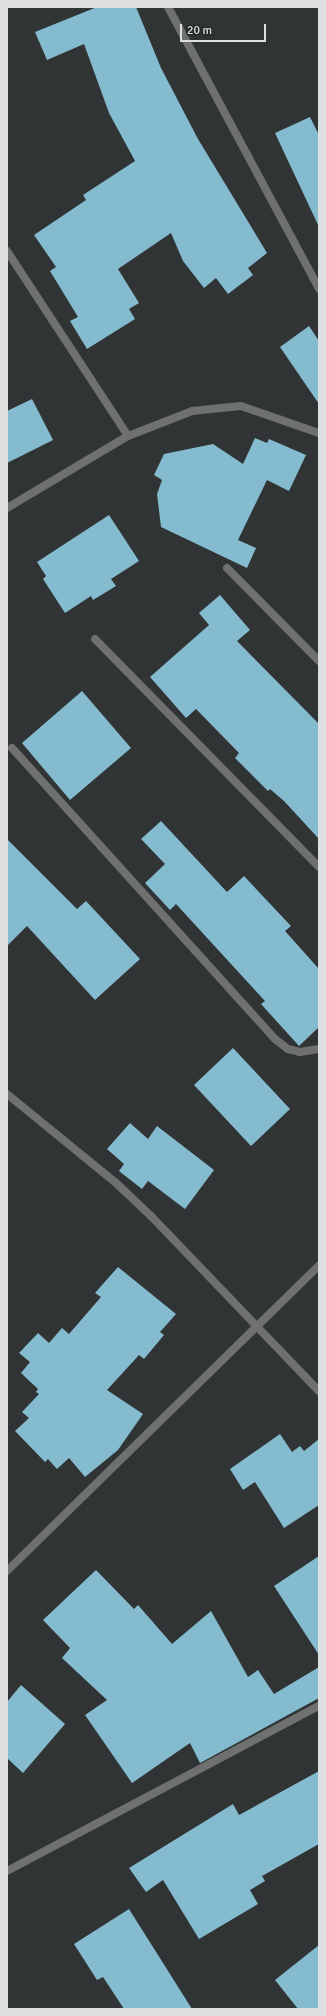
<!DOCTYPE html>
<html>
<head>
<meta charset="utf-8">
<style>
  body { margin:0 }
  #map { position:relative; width:326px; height:2016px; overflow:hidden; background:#313435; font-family:Signika,sans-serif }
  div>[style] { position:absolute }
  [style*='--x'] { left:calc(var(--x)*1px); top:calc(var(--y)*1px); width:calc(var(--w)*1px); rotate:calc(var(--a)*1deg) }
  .building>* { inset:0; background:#84bbce }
  .minor>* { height:8px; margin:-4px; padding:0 4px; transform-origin:4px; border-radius:4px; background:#6f7171 }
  span { translate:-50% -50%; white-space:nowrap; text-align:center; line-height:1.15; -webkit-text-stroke:4px #272a2b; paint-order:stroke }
  .frame { position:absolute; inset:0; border:8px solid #dddfe0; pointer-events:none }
  .scale { position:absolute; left:180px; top:24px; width:86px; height:18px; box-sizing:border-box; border:2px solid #dddfe0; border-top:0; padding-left:5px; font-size:12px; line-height:14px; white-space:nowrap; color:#dddfe0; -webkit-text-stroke:3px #272a2b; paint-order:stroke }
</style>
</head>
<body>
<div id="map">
  <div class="building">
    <div style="clip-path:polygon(97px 7px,136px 7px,161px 68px,198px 139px,267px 253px,248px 268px,253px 275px,228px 294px,216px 278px,204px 288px,183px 261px,171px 233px,118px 269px,139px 303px,129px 309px,135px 319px,87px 349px,70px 321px,78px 317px,50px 271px,56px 267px,34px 235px,86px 200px,83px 195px,135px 161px,109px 113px,84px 44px,47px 60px,35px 32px)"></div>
    <div style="clip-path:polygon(310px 117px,319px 135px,319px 227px,275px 133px)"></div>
    <div style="clip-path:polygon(309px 326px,319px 341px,319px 404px,280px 347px)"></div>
    <div style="clip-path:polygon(32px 399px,53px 440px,7px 463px,7px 411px)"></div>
    <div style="clip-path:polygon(255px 438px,267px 443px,269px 439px,306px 455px,289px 491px,267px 480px,238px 540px,256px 548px,247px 568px,161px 527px,157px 494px,162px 480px,154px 475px,164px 454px,213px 444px,243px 464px)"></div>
    <div style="clip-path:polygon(109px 515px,139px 561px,111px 579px,116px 586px,93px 600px,91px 596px,65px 613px,43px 579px,46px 576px,37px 562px)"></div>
    <div style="clip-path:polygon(220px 595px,250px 630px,237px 641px,319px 724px,319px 839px,284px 801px,270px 789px,268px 791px,235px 758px,239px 753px,196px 709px,186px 718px,150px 677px,209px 625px,199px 613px)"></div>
    <div style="clip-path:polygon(82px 691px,131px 748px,70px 800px,22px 743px)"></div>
    <div style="clip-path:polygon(161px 821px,227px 892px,244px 876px,291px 926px,285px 931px,319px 969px,319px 1027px,299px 1046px,261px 1004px,265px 1001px,176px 904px,170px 910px,145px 883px,165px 864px,141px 839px)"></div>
    <div style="clip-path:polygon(7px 839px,77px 909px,86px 901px,140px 959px,95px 1000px,27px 926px,7px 946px)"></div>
    <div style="clip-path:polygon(233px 1048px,290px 1109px,251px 1146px,194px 1085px)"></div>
    <div style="clip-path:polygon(130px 1123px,148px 1139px,157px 1126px,214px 1170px,185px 1209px,148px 1181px,142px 1189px,119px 1171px,124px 1164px,107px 1149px)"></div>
    <div style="clip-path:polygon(118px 1267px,176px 1314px,160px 1332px,164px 1335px,144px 1359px,139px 1355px,107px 1390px,143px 1414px,118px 1450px,85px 1477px,69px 1458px,57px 1469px,48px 1459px,45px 1462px,15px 1431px,29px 1418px,22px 1412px,39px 1394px,36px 1392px,38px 1389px,21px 1373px,30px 1362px,19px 1353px,38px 1333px,49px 1343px,62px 1328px,69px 1334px,101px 1297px,95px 1293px)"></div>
    <div style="clip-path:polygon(280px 1434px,292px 1452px,300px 1446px,304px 1451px,319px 1439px,319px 1505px,284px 1528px,255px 1482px,243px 1490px,230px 1469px)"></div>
    <div style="clip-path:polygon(319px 1556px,319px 1655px,274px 1586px)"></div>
    <div style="clip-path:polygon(96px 1570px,134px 1609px,138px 1605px,172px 1644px,211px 1611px,248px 1677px,258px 1670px,274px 1694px,319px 1667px,319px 1698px,200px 1763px,190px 1743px,132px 1783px,85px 1715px,107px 1700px,62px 1658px,70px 1648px,43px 1620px)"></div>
    <div style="clip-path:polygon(21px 1685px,65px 1724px,23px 1773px,7px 1758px,7px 1702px)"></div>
    <div style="clip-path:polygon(319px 1771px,319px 1844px,262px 1876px,265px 1881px,250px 1890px,258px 1904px,199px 1939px,163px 1880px,146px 1892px,129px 1868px,233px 1804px,239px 1815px)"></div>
    <div style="clip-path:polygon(129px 1909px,192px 2009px,124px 2009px,103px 1977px,97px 1980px,74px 1944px)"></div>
    <div style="clip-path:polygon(319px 1945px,319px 2009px,298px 2009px,275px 1980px)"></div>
  </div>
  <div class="minor">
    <div style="--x:168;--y:7;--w:320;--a:61.8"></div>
    <div style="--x:7;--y:251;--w:221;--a:56.8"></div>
    <div style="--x:128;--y:436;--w:69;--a:-21.3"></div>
    <div style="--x:192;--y:411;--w:49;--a:-5.8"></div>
    <div style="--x:241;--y:406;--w:83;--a:19.1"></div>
    <div style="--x:7;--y:508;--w:141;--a:-30.8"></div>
    <div style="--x:227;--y:568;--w:131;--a:45.3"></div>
    <div style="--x:95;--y:639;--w:320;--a:45.5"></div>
    <div style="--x:12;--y:748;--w:392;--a:47.9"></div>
    <div style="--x:275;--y:1039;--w:16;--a:38"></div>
    <div style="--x:288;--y:1049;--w:12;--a:14"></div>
    <div style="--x:300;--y:1052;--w:19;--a:-9"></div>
    <div style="--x:7;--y:1094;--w:139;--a:39.2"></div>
    <div style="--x:115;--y:1182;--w:50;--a:43.4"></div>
    <div style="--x:151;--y:1216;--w:243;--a:46.2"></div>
    <div style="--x:7;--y:1571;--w:437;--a:-44.4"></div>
    <div style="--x:7;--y:1871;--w:353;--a:-27.9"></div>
  </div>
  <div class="frame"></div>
  <div class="scale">20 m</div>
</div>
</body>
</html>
